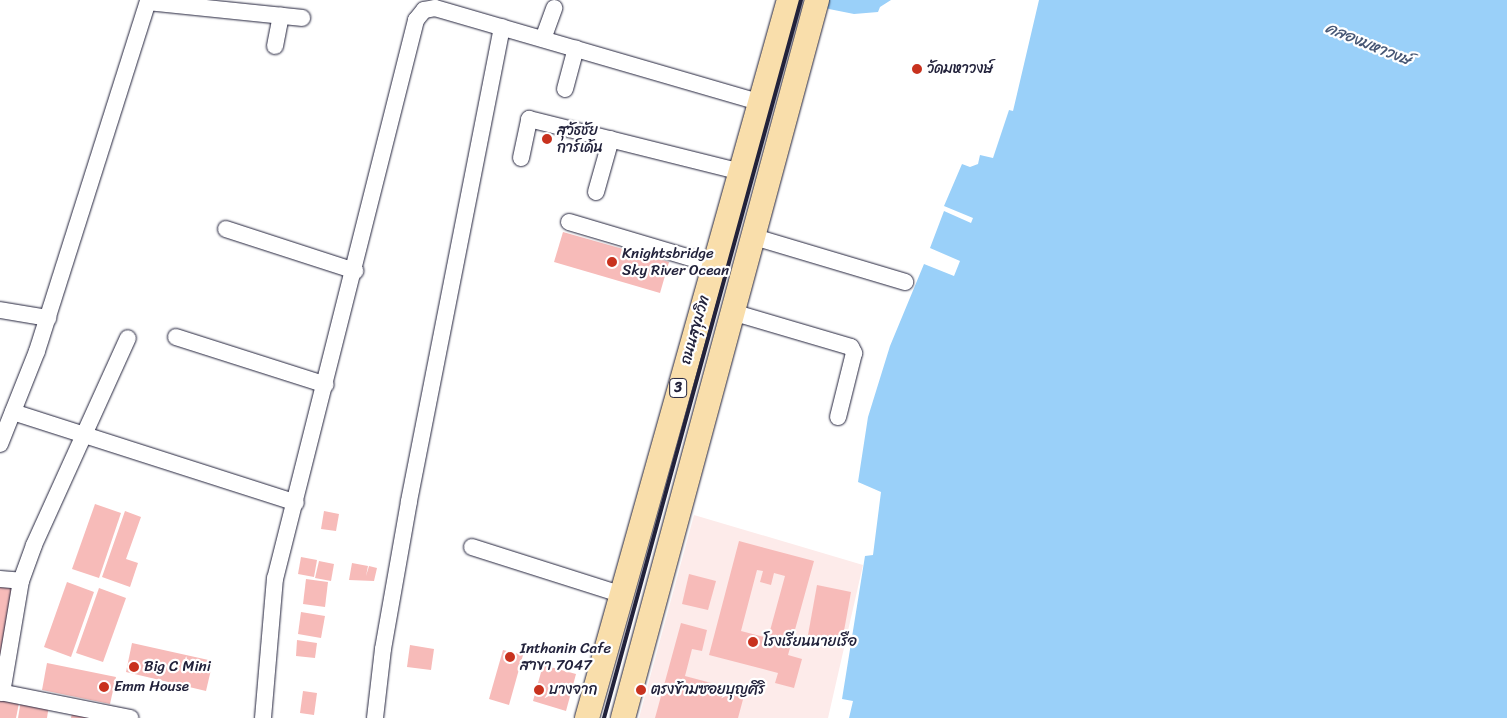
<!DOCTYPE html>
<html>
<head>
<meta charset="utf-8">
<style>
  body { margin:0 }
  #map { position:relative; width:1507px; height:718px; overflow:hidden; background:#fff; font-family:Sriracha,"Playpen Sans Thai",sans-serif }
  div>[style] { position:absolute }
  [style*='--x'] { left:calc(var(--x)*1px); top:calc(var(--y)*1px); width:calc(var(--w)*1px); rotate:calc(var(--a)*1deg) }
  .built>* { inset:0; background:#fdebea }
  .water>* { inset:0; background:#9ad0f9 }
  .building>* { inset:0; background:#f7bbb9 }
  .roads { filter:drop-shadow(0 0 1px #22223b) drop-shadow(0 0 1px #22223b) }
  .minor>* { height:16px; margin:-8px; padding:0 8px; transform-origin:8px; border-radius:8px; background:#fff }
  .highway>* { height:24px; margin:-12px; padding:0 12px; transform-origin:12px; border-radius:12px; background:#f9deab }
  .rail>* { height:4px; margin:-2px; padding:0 2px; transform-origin:2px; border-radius:2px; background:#22223b }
  .dots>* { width:14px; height:14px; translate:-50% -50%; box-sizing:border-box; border:2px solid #fff; border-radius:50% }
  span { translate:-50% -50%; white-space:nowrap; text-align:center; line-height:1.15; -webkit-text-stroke:4.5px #fff; paint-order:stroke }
  .shield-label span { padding:1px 4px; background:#fff; border:1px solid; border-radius:4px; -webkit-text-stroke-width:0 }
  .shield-label { font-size:14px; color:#22223b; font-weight:700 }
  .poi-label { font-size:15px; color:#22223b }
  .left { translate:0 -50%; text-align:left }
  .street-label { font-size:15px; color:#22223b }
  .water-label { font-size:16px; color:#465674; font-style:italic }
</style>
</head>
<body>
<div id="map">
  <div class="built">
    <div style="clip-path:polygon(694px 515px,863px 565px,828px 718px,639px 718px)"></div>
  </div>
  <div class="water">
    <div style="clip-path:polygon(813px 0,891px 0,880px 7px,878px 12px,854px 14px,829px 9px)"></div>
    <div style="clip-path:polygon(1039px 0,1507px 0,1507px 718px,849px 718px,853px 701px,842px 699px,865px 556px,873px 555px,881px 492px,858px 482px,868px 417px,890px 346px,924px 264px,954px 276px,960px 261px,930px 248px,944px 211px,971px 223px,973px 218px,944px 206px,962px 164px,970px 167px,978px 164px,980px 155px,993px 158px,1009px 110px,1013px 111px)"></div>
  </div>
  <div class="building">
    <div style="clip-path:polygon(563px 232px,669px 262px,660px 293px,554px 262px)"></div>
    <div style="clip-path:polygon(95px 504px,121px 513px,99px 578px,72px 569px)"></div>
    <div style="clip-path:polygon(125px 511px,141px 517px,126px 559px,138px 563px,130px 587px,102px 577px)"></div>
    <div style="clip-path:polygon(324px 511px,339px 514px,336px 531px,321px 529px)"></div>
    <div style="clip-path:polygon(evenodd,739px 541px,814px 561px,788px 655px,802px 659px,794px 688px,775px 683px,778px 673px,709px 655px,739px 541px,757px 570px,763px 571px,760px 582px,771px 585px,774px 573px,785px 576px,768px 638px,741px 631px,757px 570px)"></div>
    <div style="clip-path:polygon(301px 557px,317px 560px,314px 577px,298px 574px)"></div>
    <div style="clip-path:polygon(319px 561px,334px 564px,331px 581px,315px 578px)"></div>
    <div style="clip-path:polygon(352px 563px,368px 566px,366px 576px,369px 566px,377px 568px,374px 581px,349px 580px)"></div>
    <div style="clip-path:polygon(689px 574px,716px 581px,708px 610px,682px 604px)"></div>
    <div style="clip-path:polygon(306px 579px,328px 582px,325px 607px,303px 604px)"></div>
    <div style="clip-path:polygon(67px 582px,94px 592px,71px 657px,44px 647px)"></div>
    <div style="clip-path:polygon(0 584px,13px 587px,1px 654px,0 654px)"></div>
    <div style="clip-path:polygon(817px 585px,851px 592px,842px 642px,808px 635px)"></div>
    <div style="clip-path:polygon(99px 588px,126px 598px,103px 662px,76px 653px)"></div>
    <div style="clip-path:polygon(301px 612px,325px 616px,321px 638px,298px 634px)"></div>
    <div style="clip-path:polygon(681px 623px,707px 630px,702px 651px,692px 649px,685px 676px,745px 692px,738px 718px,655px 718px)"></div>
    <div style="clip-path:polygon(297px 640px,317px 643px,315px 658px,296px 656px)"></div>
    <div style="clip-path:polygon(132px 643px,213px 661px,206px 691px,126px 672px)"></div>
    <div style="clip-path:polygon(410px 645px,434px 649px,431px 670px,407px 667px)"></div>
    <div style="clip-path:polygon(503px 650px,523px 655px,509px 705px,489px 699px)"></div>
    <div style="clip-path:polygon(47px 663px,116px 677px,110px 704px,42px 690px)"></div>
    <div style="clip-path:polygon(543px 665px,576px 674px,566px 711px,533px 701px)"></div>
    <div style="clip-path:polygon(303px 691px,317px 693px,314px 715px,300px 713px)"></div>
    <div style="clip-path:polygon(0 699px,19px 703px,16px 718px,0 718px)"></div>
    <div style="clip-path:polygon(21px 700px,49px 705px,47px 718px,18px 718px)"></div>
    <div style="clip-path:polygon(72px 713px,93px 718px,71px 718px)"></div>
  </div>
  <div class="roads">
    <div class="minor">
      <div style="--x:543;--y:39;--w:33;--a:-70"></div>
      <div style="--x:275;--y:46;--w:31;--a:-79"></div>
      <div style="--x:565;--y:89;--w:42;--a:-75"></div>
      <div style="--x:521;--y:158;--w:40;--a:-78"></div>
      <div style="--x:529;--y:119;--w:219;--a:14"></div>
      <div style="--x:596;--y:192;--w:55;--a:-74.2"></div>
      <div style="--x:569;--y:222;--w:151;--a:16.5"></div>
      <div style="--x:226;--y:229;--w:136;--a:18"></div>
      <div style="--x:751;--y:236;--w:161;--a:16.6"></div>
      <div style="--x:0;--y:310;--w:49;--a:9.5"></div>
      <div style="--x:732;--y:312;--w:124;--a:16.4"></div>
      <div style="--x:851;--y:347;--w:7;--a:63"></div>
      <div style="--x:854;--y:353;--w:66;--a:104"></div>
      <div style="--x:176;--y:337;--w:157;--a:17.7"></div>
      <div style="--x:13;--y:412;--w:297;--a:17.8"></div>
      <div style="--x:0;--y:444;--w:100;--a:-68.3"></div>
      <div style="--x:37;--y:351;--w:366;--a:-72.4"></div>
      <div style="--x:148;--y:2;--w:155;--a:5.9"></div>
      <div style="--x:472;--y:547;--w:155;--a:17.6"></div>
      <div style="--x:0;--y:579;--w:21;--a:5"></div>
      <div style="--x:0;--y:692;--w:133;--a:11.3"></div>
      <div style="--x:2;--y:693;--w:114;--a:-80.4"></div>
      <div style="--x:21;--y:581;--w:38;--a:-70"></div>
      <div style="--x:34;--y:545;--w:227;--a:-65.6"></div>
      <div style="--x:263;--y:718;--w:140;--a:-85.1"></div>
      <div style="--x:275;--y:579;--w:577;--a:-75.84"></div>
      <div style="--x:416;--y:20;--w:13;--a:-51"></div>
      <div style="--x:424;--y:10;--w:11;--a:-10"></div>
      <div style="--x:435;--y:8;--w:341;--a:16.2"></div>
      <div style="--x:375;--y:718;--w:69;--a:-83.4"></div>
      <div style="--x:383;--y:649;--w:150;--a:-80"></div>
      <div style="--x:409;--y:501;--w:483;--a:-78.9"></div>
    </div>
    <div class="highway">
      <div style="--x:587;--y:718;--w:746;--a:-74.29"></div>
      <div style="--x:623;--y:718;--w:744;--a:-74.88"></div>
    </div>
  </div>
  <div class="rail">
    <div style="--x:604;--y:718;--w:745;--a:-74.66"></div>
  </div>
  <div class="dots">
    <div style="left:917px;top:69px;background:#c8321e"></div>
    <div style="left:547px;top:139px;background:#c8321e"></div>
    <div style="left:612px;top:262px;background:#c8321e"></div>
    <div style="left:753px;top:642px;background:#c8321e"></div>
    <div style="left:510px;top:657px;background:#c8321e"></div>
    <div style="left:134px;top:667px;background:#c8321e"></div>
    <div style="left:104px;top:687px;background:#c8321e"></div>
    <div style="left:539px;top:690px;background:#c8321e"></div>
    <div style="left:641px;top:690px;background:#c8321e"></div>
  </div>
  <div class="shield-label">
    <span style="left:678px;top:388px">3</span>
  </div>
  <div class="poi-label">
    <span class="left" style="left:927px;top:69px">วัดมหาวงษ์</span>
    <span class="left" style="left:557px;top:139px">สุวัธชัย<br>การ์เด้น</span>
    <span class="left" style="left:622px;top:262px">Knightsbridge<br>Sky River Ocean</span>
    <span class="left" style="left:763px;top:642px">โรงเรียนนายเรือ</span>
    <span class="left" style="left:520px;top:657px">Inthanin Cafe<br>สาขา 7047</span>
    <span class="left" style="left:144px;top:667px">Big C Mini</span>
    <span class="left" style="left:114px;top:687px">Emm House</span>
    <span class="left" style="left:549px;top:690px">บางจาก</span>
    <span class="left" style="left:651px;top:690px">ตรงข้ามซอยบุญศิริ</span>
  </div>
  <div class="street-label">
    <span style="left:695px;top:330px;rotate:-74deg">ถนนสุขุมวิท</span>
  </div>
  <div class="water-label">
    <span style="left:1368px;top:44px;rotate:22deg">คลองมหาวงษ์</span>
  </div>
</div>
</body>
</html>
